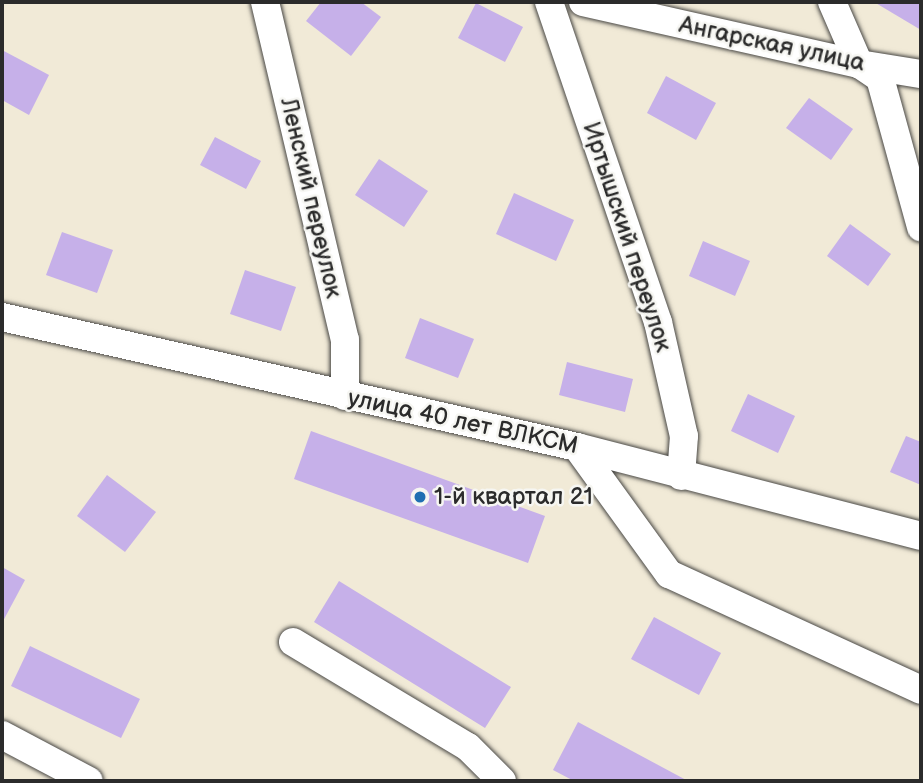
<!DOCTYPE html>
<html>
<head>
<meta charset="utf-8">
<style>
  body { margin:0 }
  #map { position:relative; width:923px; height:783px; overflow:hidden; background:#f1ead7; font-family:"Balsamiq Sans",sans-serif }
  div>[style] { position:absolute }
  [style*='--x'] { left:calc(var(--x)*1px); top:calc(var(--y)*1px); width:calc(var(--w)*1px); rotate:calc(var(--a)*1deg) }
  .building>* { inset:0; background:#c6b0e9 }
  .roads { filter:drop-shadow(0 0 2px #494845) drop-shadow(0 0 2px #494845) }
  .minor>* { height:28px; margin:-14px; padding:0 14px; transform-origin:14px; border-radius:14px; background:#fff }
  .dots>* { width:19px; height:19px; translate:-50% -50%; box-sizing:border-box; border:4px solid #f6f6f2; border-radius:50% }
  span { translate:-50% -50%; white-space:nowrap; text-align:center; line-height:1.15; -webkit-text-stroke:5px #f6f6f2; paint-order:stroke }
  .street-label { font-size:24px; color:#2b2b2b }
  .poi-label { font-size:24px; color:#2b2b2b }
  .left { translate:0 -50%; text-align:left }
  .frame { position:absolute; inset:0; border:4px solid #2b2b2b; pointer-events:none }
</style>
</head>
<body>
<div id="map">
  <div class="building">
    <div style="clip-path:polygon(321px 2px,361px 2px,381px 17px,351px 56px,306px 21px)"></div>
    <div style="clip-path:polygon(874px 2px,921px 2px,921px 30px)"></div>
    <div style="clip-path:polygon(476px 3px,523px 27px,505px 62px,458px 38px)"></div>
    <div style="clip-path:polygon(2px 50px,49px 75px,29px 115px,2px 100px)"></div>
    <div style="clip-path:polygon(666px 76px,716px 103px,696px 140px,647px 113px)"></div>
    <div style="clip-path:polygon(809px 98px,853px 129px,831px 160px,786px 128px)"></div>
    <div style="clip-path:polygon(215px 137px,261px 161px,246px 189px,200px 165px)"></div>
    <div style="clip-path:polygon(379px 159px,428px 191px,404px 227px,355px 195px)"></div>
    <div style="clip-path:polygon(514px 193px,574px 220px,556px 261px,496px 234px)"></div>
    <div style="clip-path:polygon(850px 224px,891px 254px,868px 286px,827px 256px)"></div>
    <div style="clip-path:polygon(62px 232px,113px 250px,97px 293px,46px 275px)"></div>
    <div style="clip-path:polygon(703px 241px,750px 261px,735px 296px,689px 276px)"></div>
    <div style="clip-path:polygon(245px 270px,296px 287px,281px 331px,230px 314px)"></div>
    <div style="clip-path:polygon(420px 318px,474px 339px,458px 378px,405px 358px)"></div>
    <div style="clip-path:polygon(567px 362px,633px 379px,625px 412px,559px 395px)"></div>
    <div style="clip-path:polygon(748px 394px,795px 416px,778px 453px,731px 431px)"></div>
    <div style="clip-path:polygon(311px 431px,545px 516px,528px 563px,294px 479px)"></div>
    <div style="clip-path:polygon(906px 436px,921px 442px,921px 485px,890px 472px)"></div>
    <div style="clip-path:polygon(107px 475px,156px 512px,125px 552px,77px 516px)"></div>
    <div style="clip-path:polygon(2px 567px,25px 580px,2px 623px)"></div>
    <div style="clip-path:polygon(339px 581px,511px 687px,485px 728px,314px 622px)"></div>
    <div style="clip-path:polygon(654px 617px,721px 653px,699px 695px,631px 659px)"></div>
    <div style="clip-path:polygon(30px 646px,140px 699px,121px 738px,11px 686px)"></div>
    <div style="clip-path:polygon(578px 722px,688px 781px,574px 781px,553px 770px)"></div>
  </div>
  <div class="roads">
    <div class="minor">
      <div style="--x:265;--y:2;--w:347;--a:76.7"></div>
      <div style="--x:345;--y:340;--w:56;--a:90"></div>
      <div style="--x:549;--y:2;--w:338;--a:71.2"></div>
      <div style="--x:658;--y:322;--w:117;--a:77.2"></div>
      <div style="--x:684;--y:436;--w:40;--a:94.3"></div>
      <div style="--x:583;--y:2;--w:283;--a:12.7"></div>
      <div style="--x:859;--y:64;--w:63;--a:9.2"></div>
      <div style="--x:832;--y:2;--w:68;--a:66.5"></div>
      <div style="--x:859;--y:64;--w:25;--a:34"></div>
      <div style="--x:880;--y:78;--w:155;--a:74.6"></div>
      <div style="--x:2;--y:317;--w:590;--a:12.74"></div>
      <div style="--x:577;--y:447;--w:355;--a:14.5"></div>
      <div style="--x:577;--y:447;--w:157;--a:54.1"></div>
      <div style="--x:669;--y:574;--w:277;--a:24.7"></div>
      <div style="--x:293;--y:642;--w:204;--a:31"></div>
      <div style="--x:468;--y:747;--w:48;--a:45"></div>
      <div style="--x:2;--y:735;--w:98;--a:27.9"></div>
    </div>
  </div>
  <div class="dots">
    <div style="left:420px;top:497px;background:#1f6fb2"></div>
  </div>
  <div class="street-label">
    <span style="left:772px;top:44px;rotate:12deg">Ангарская улица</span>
    <span style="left:311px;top:198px;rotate:77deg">Ленский переулок</span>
    <span style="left:627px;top:237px;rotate:72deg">Иртышский переулок</span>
    <span style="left:463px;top:422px;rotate:12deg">улица 40 лет ВЛКСМ</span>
  </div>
  <div class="poi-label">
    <span class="left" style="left:434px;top:497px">1-й квартал 21</span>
  </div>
  <div class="frame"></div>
</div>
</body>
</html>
